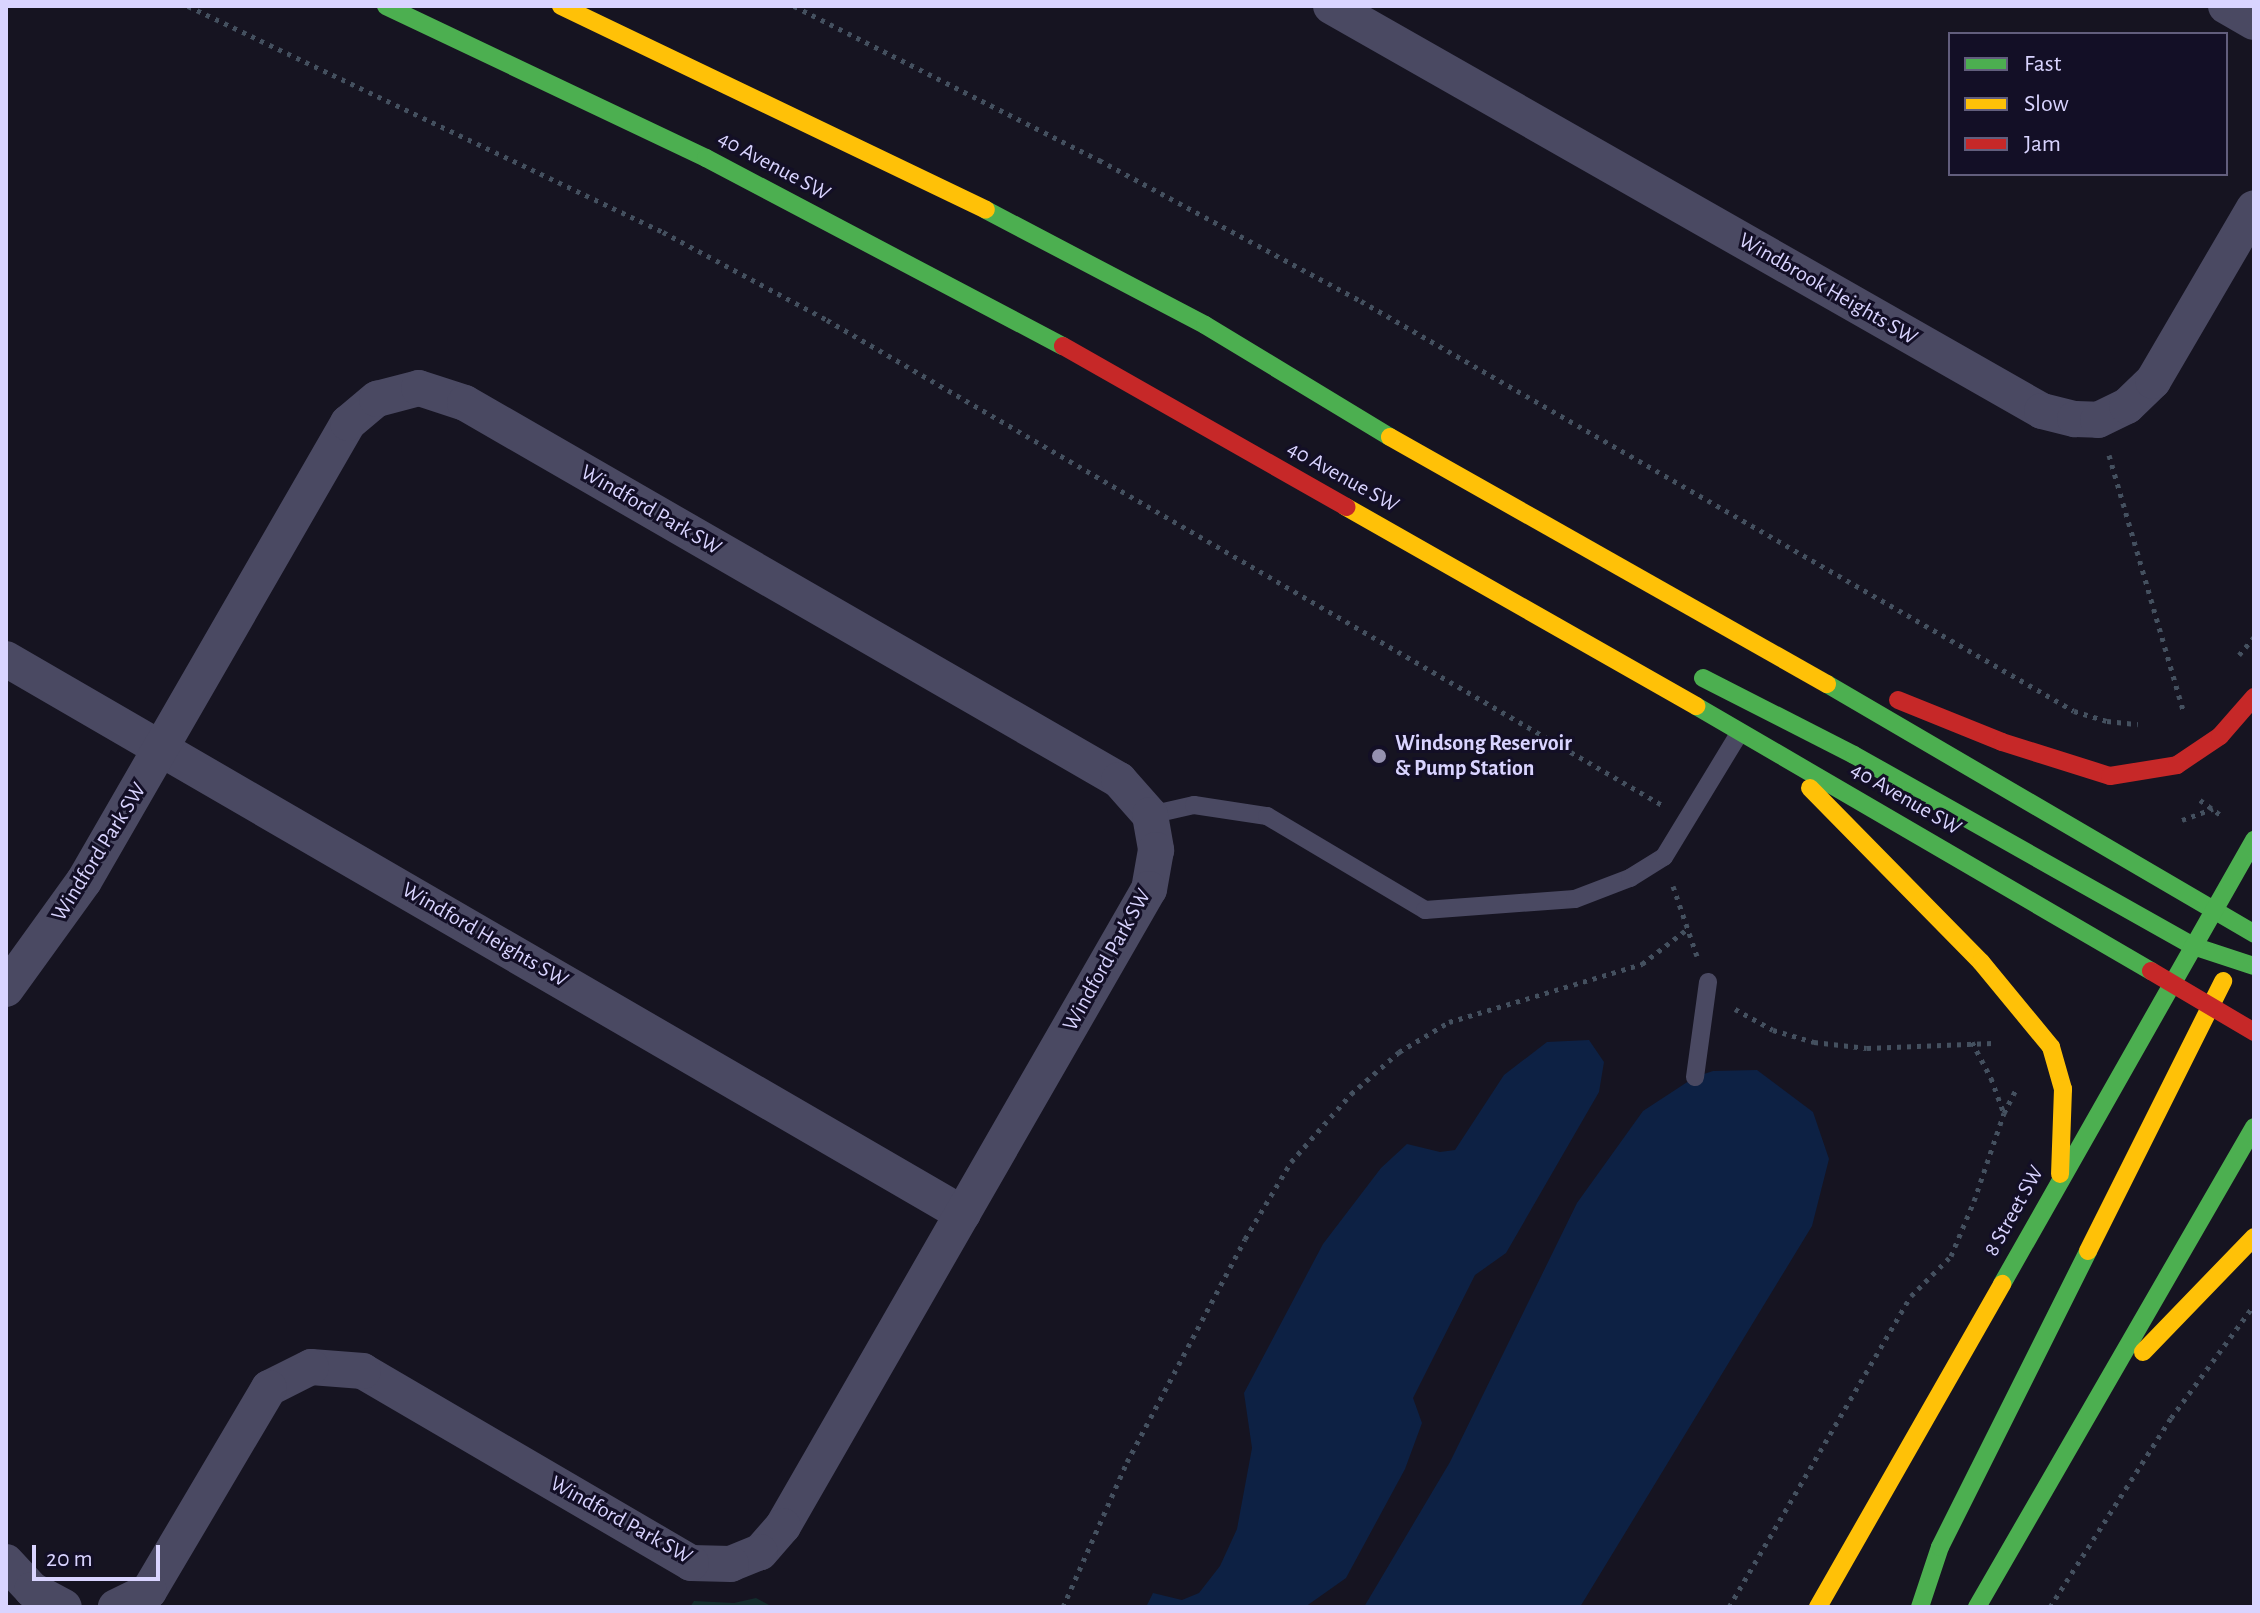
<!DOCTYPE html>
<html>
<head>
<meta charset="utf-8">
<style>
  body { margin:0 }
  #map { position:relative; width:2260px; height:1613px; overflow:hidden; background:#161421; font-family:"Alegreya Sans",sans-serif }
  div>[style] { position:absolute }
  [style*='--x'] { left:calc(var(--x)*1px); top:calc(var(--y)*1px); width:calc(var(--w)*1px); rotate:calc(var(--a)*1deg) }
  .green>* { inset:0; background:#132c2d }
  .water>* { inset:0; background:#0d2144 }
  .path>* { height:5px; margin-top:-2.5px; transform-origin:0; background:repeating-linear-gradient(90deg,#44505f 0 4px,transparent 0 10px) }
  .lane>* { height:18px; margin:-9px; padding:0 9px; transform-origin:9px; border-radius:9px; background:#4a4962 }
  .street>* { height:36px; margin:-18px; padding:0 18px; transform-origin:18px; border-radius:18px; background:#4a4962 }
  .fast>* { height:18px; margin:-9px; padding:0 9px; transform-origin:9px; border-radius:9px; background:#4caf50 }
  .slow>* { height:18px; margin:-9px; padding:0 9px; transform-origin:9px; border-radius:9px; background:#ffc107 }
  .jam>* { height:18px; margin:-9px; padding:0 9px; transform-origin:9px; border-radius:9px; background:#c62828 }
  .dots>* { width:22px; height:22px; translate:-50% -50%; box-sizing:border-box; border:4px solid #130f26; border-radius:50% }
  span { translate:-50% -50%; white-space:nowrap; text-align:center; line-height:1.15; -webkit-text-stroke:6px #130f26; paint-order:stroke }
  .street-label { font-size:22px; color:#d9d4ff }
  .poi-label { font-size:22px; color:#d9d4ff; font-weight:700 }
  .left { translate:0 -50%; text-align:left }
  .frame { position:absolute; inset:0; border:8px solid #d9d4ff; pointer-events:none }
  .legend { position:absolute; left:1948px; top:32px; width:280px; height:144px; box-sizing:border-box; background:#130f26; border:2px solid #625e7d; margin:0; padding:10px 14px; list-style:none; font-size:24px; color:#d9d4ff }
  .legend li { display:flex; align-items:center; gap:16px; height:40px }
  .legend b { width:40px; border:2px solid #625e7d }
  .scale { position:absolute; left:32px; top:1545px; width:128px; height:36px; box-sizing:border-box; border:4px solid #d9d4ff; border-top:0; padding-left:10px; font-size:24px; line-height:28px; white-space:nowrap; color:#d9d4ff; -webkit-text-stroke:6px #130f26; paint-order:stroke }
</style>
</head>
<body>
<div id="map">
  <div class="green">
    <div style="clip-path:polygon(756px 1598px,773px 1607px,690px 1607px,694px 1601px,734px 1603px)"></div>
  </div>
  <div class="water">
    <div style="clip-path:polygon(1589px 1040px,1604px 1062px,1599px 1092px,1506px 1253px,1475px 1275px,1413px 1398px,1422px 1423px,1405px 1469px,1346px 1578px,1305px 1607px,1146px 1607px,1153px 1593px,1182px 1600px,1199px 1593px,1220px 1566px,1237px 1529px,1252px 1448px,1244px 1393px,1323px 1244px,1381px 1168px,1407px 1144px,1440px 1152px,1455px 1150px,1504px 1075px,1547px 1042px)"></div>
    <div style="clip-path:polygon(1757px 1070px,1813px 1112px,1829px 1159px,1812px 1226px,1580px 1607px,1364px 1607px,1450px 1462px,1577px 1203px,1643px 1111px,1695px 1077px,1713px 1071px)"></div>
  </div>
  <div class="path">
    <div style="--x:188;--y:6;--w:526;--a:25.44"></div>
    <div style="--x:663;--y:232;--w:186;--a:28.2"></div>
    <div style="--x:827;--y:320;--w:966;--a:30.15"></div>
    <div style="--x:794;--y:6;--w:342;--a:26.8"></div>
    <div style="--x:1099;--y:160;--w:298;--a:28.3"></div>
    <div style="--x:1361;--y:301;--w:822;--a:29.9"></div>
    <div style="--x:2074;--y:711;--w:34;--a:17"></div>
    <div style="--x:2107;--y:721;--w:31;--a:6"></div>
    <div style="--x:2109;--y:455;--w:266;--a:73.8"></div>
    <div style="--x:2239;--y:655;--w:23;--a:-50"></div>
    <div style="--x:2200;--y:800;--w:26;--a:36"></div>
    <div style="--x:2182;--y:820;--w:33;--a:-20"></div>
    <div style="--x:1673;--y:886;--w:74;--a:71.1"></div>
    <div style="--x:1735;--y:1009;--w:43;--a:28.9"></div>
    <div style="--x:1773;--y:1030;--w:43;--a:16.3"></div>
    <div style="--x:1814;--y:1042;--w:53;--a:6.5"></div>
    <div style="--x:1867;--y:1048;--w:126;--a:-2.3"></div>
    <div style="--x:1972;--y:1042;--w:41;--a:62.2"></div>
    <div style="--x:1991;--y:1078;--w:37;--a:70"></div>
    <div style="--x:1063;--y:1607;--w:158;--a:-66.2"></div>
    <div style="--x:1127;--y:1462;--w:252;--a:-62.1"></div>
    <div style="--x:1245;--y:1239;--w:90;--a:-59.1"></div>
    <div style="--x:1291;--y:1162;--w:91;--a:-48.6"></div>
    <div style="--x:1351;--y:1094;--w:64;--a:-41.2"></div>
    <div style="--x:1399;--y:1052;--w:58;--a:-31"></div>
    <div style="--x:1449;--y:1022;--w:202;--a:-16.7"></div>
    <div style="--x:1642;--y:964;--w:56;--a:-37.7"></div>
    <div style="--x:1729;--y:1607;--w:360;--a:-59.7"></div>
    <div style="--x:1911;--y:1296;--w:57;--a:-45"></div>
    <div style="--x:1951;--y:1256;--w:60;--a:-67.3"></div>
    <div style="--x:1974;--y:1201;--w:93;--a:-71.2"></div>
    <div style="--x:2004;--y:1113;--w:29;--a:-63"></div>
    <div style="--x:2050;--y:1607;--w:224;--a:-57.4"></div>
    <div style="--x:2171;--y:1418;--w:140;--a:-53.7"></div>
  </div>
  <div class="lane">
    <div style="--x:1150;--y:815;--w:45;--a:-12.8"></div>
    <div style="--x:1194;--y:805;--w:74;--a:8.6"></div>
    <div style="--x:1267;--y:816;--w:184;--a:30.7"></div>
    <div style="--x:1425;--y:910;--w:150;--a:-4.2"></div>
    <div style="--x:1575;--y:899;--w:59;--a:-20.9"></div>
    <div style="--x:1630;--y:878;--w:40;--a:-32"></div>
    <div style="--x:1664;--y:857;--w:146;--a:-58.7"></div>
    <div style="--x:1695;--y:1077;--w:96;--a:-82.2"></div>
  </div>
  <div class="street">
    <div style="--x:1331;--y:6;--w:818;--a:29.67"></div>
    <div style="--x:2042;--y:411;--w:34;--a:14"></div>
    <div style="--x:2075;--y:419;--w:23;--a:2"></div>
    <div style="--x:2098;--y:420;--w:32;--a:-26"></div>
    <div style="--x:2127;--y:406;--w:36;--a:-44"></div>
    <div style="--x:2153;--y:381;--w:200;--a:-59.7"></div>
    <div style="--x:2226;--y:6;--w:32;--a:30"></div>
    <div style="--x:6;--y:659;--w:1106;--a:30.11"></div>
    <div style="--x:6;--y:989;--w:133;--a:-54.2"></div>
    <div style="--x:84;--y:881;--w:529;--a:-60.04"></div>
    <div style="--x:348;--y:423;--w:38;--a:-40"></div>
    <div style="--x:377;--y:399;--w:43;--a:-14.7"></div>
    <div style="--x:419;--y:388;--w:48;--a:18.1"></div>
    <div style="--x:465;--y:403;--w:755;--a:29.96"></div>
    <div style="--x:1119;--y:780;--w:47;--a:48.5"></div>
    <div style="--x:1150;--y:815;--w:36;--a:80"></div>
    <div style="--x:1156;--y:850;--w:40;--a:100"></div>
    <div style="--x:1149;--y:889;--w:735;--a:119.88"></div>
    <div style="--x:783;--y:1526;--w:35;--a:131"></div>
    <div style="--x:760;--y:1552;--w:31;--a:158"></div>
    <div style="--x:731;--y:1564;--w:40;--a:-178.6"></div>
    <div style="--x:691;--y:1563;--w:380;--a:-149.7"></div>
    <div style="--x:363;--y:1371;--w:52;--a:-175.6"></div>
    <div style="--x:311;--y:1367;--w:47;--a:153.4"></div>
    <div style="--x:269;--y:1388;--w:236;--a:120.6"></div>
    <div style="--x:149;--y:1591;--w:37;--a:154"></div>
    <div style="--x:6;--y:1562;--w:38;--a:47"></div>
    <div style="--x:32;--y:1590;--w:36;--a:28"></div>
  </div>
  <div class="fast">
    <div style="--x:386;--y:6;--w:354;--a:25.4"></div>
    <div style="--x:706;--y:158;--w:403;--a:27.8"></div>
    <div style="--x:986;--y:210;--w:247;--a:27.7"></div>
    <div style="--x:1205;--y:325;--w:216;--a:31.2"></div>
    <div style="--x:1703;--y:678;--w:169;--a:27"></div>
    <div style="--x:1854;--y:755;--w:389;--a:29.4"></div>
    <div style="--x:2193;--y:946;--w:64;--a:18.2"></div>
    <div style="--x:1827;--y:684;--w:495;--a:30.3"></div>
    <div style="--x:1696;--y:706;--w:527;--a:30.22"></div>
    <div style="--x:2002;--y:1284;--w:511;--a:-60.42"></div>
    <div style="--x:1920;--y:1607;--w:63;--a:-71.6"></div>
    <div style="--x:1940;--y:1547;--w:331;--a:-63.4"></div>
    <div style="--x:1977;--y:1607;--w:554;--a:-60.01"></div>
  </div>
  <div class="slow">
    <div style="--x:561;--y:6;--w:471;--a:25.6"></div>
    <div style="--x:1390;--y:437;--w:502;--a:29.48"></div>
    <div style="--x:1346;--y:507;--w:403;--a:29.6"></div>
    <div style="--x:1810;--y:788;--w:244;--a:45.5"></div>
    <div style="--x:1981;--y:962;--w:110;--a:50.5"></div>
    <div style="--x:2051;--y:1047;--w:44;--a:74.1"></div>
    <div style="--x:2063;--y:1089;--w:85;--a:92"></div>
    <div style="--x:2088;--y:1251;--w:302;--a:-63.4"></div>
    <div style="--x:2143;--y:1352;--w:160;--a:-46"></div>
    <div style="--x:1818;--y:1607;--w:372;--a:-60.3"></div>
  </div>
  <div class="jam">
    <div style="--x:1063;--y:346;--w:326;--a:29.6"></div>
    <div style="--x:1898;--y:700;--w:112;--a:22"></div>
    <div style="--x:2002;--y:742;--w:113;--a:17.5"></div>
    <div style="--x:2110;--y:776;--w:68;--a:-9.3"></div>
    <div style="--x:2177;--y:765;--w:52;--a:-34"></div>
    <div style="--x:2220;--y:736;--w:52;--a:-48.9"></div>
    <div style="--x:2151;--y:971;--w:120;--a:30.6"></div>
  </div>
  <div class="dots">
    <div style="left:1379px;top:756px;background:#9591b1"></div>
  </div>
  <div class="street-label">
    <span style="left:774px;top:166px;rotate:28deg">40 Avenue SW</span>
    <span style="left:1828px;top:289px;rotate:30deg">Windbrook Heights SW</span>
    <span style="left:1343px;top:477px;rotate:29deg">40 Avenue SW</span>
    <span style="left:651px;top:510px;rotate:30deg">Windford Park SW</span>
    <span style="left:1906px;top:799px;rotate:30deg">40 Avenue SW</span>
    <span style="left:99px;top:852px;rotate:-58deg">Windford Park SW</span>
    <span style="left:485px;top:935px;rotate:30deg">Windford Heights SW</span>
    <span style="left:1107px;top:960px;rotate:-61deg">Windford Park SW</span>
    <span style="left:2014px;top:1211px;rotate:-61deg">8 Street SW</span>
    <span style="left:621px;top:1520px;rotate:29deg">Windford Park SW</span>
  </div>
  <div class="poi-label">
    <span class="left" style="left:1395px;top:756px">Windsong Reservoir<br>&amp; Pump Station</span>
  </div>
  <div class="frame"></div>
  <ul class="legend">
  <li><b style="height:10px;background:#4caf50"></b>Fast</li>
  <li><b style="height:10px;background:#ffc107"></b>Slow</li>
  <li><b style="height:10px;background:#c62828"></b>Jam</li>
  </ul>
  <div class="scale">20 m</div>
</div>
</body>
</html>
